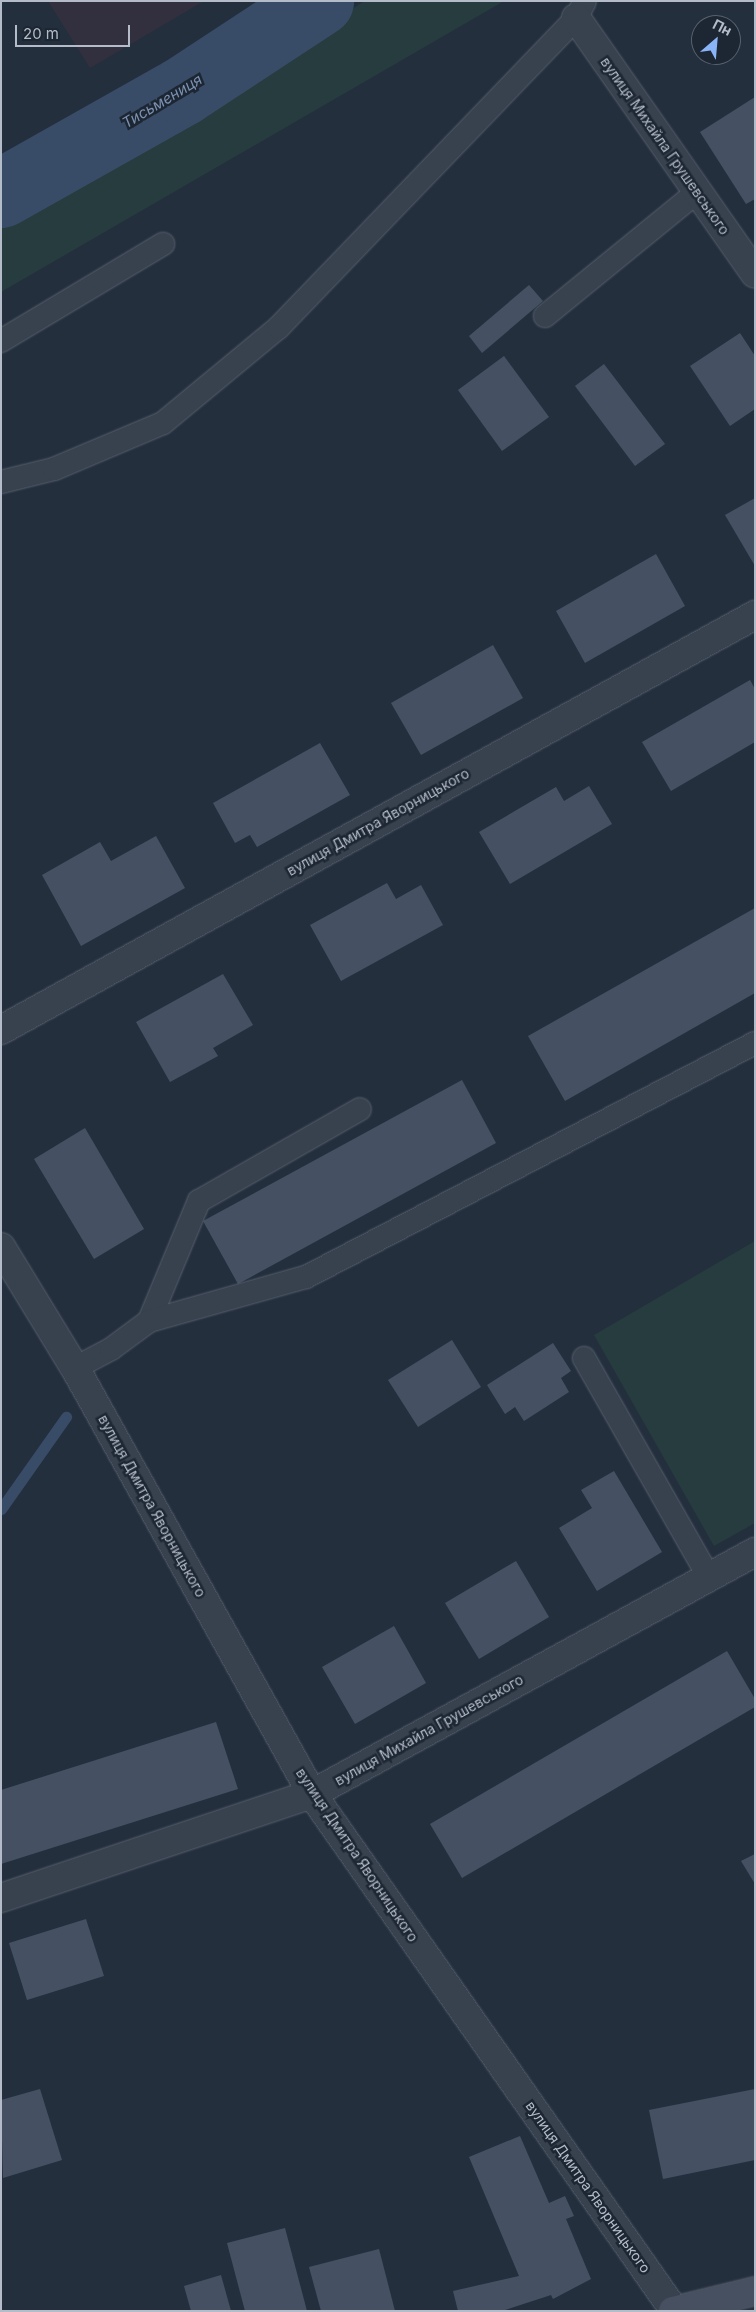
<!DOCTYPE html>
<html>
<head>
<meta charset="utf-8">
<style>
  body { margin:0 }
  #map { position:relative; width:756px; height:2312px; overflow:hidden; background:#242f3e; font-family:Inter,sans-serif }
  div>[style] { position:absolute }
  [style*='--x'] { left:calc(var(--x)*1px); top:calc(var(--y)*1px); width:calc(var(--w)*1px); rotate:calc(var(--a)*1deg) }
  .medical>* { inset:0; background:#32303f }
  .green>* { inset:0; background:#263c3f }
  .stream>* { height:11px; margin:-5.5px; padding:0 5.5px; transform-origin:5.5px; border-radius:5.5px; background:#394c67 }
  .river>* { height:69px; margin:-34.5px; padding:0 34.5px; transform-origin:34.5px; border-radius:34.5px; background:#394c67 }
  .building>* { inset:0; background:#455162 }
  .roads { filter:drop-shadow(0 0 1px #565f6c) drop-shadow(0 0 1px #565f6c) }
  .lane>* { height:22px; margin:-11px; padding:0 11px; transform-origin:11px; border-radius:11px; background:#38414e }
  .street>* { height:28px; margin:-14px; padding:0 14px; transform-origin:14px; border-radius:14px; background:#38414e }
  .secondary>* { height:28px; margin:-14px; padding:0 14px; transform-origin:14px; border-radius:14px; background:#465061 }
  span { translate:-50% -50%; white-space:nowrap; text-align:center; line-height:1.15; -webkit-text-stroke:5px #1d2633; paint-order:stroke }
  .street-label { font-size:14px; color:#b4bcc9 }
  .water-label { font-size:15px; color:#7c92b1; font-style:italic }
  .frame { position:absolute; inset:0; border:2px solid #b4bcc9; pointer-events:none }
  .north { position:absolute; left:691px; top:15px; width:50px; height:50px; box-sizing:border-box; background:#1d2633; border:1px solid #59626f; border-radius:50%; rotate:27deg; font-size:14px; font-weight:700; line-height:20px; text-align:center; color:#b4bcc9 }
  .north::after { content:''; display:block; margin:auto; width:18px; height:22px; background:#8ab4f8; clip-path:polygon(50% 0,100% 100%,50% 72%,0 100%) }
  .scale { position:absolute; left:15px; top:25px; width:115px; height:22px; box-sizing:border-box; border:2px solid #b4bcc9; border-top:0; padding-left:6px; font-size:15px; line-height:18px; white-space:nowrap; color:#b4bcc9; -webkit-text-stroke:4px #1d2633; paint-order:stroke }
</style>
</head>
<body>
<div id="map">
  <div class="medical">
    <div style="clip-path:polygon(48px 1px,204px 1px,90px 68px)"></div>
  </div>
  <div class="green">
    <div style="clip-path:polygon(364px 1px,504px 1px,1px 292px,1px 227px,195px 118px)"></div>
    <div style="clip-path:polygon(755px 1241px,755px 1523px,714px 1546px,594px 1335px)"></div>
  </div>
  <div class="stream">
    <div style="--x:1;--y:1509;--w:113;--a:-54.8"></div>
  </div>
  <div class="river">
    <div style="--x:1;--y:193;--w:208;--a:-29.4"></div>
    <div style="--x:182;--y:91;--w:164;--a:-33.3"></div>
  </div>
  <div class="building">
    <div style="clip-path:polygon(755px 97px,755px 199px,746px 204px,700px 132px)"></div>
    <div style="clip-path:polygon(529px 285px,543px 301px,482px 353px,469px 336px)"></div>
    <div style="clip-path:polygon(740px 333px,755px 356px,755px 409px,730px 426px,690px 366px)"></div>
    <div style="clip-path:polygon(504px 356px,549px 417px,502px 451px,458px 390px)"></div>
    <div style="clip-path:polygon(604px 364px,665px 444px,635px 466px,575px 386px)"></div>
    <div style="clip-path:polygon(755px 498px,755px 566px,725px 515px)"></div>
    <div style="clip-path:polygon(656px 554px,685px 606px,585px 663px,556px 611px)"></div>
    <div style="clip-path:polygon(493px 645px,523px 698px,421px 755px,391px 703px)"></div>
    <div style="clip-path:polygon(750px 680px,755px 689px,755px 742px,671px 791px,642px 742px)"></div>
    <div style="clip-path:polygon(320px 743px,350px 795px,257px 847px,250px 835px,235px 843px,213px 803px)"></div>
    <div style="clip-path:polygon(589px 786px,612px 824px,510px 884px,479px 832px,556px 787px,564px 801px)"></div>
    <div style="clip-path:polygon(156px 836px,185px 888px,81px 946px,42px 875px,100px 842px,111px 861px)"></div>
    <div style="clip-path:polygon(387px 883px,396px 899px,421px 885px,443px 925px,341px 981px,310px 925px)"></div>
    <div style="clip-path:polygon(755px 908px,755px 993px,565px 1101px,528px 1036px)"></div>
    <div style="clip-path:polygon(223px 974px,253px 1025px,213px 1048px,218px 1056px,170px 1082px,136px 1022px)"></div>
    <div style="clip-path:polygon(462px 1080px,496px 1143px,238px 1284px,203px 1221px)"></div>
    <div style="clip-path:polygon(85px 1128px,144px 1229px,94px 1259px,34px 1159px)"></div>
    <div style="clip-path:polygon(452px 1340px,481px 1387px,418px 1427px,388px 1380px)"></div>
    <div style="clip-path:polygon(553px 1343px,571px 1371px,561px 1378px,569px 1392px,524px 1421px,515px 1407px,505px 1414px,487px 1385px)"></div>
    <div style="clip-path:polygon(614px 1471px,662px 1552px,597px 1591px,559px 1528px,592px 1508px,581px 1490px)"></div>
    <div style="clip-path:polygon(516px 1561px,549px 1617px,479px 1659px,445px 1603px)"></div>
    <div style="clip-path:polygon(394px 1626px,426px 1683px,355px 1724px,322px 1667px)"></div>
    <div style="clip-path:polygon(727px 1651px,755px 1699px,755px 1707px,462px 1878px,430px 1824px)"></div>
    <div style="clip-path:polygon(216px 1722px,238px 1789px,1px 1864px,1px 1790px)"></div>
    <div style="clip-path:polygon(755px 1854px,755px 1884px,741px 1861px)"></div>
    <div style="clip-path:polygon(86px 1919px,104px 1976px,27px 2000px,9px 1943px)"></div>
    <div style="clip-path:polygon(40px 2089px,62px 2160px,3px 2178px,1px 2100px)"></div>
    <div style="clip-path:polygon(755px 2089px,755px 2160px,663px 2179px,649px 2110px)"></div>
    <div style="clip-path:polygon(520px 2136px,549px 2203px,565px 2196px,574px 2216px,566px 2219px,591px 2279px,553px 2299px,551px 2295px,502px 2311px,458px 2311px,453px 2291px,519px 2276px,469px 2157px)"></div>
    <div style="clip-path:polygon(285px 2228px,307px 2311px,245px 2311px,227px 2243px)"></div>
    <div style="clip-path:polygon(379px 2249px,395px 2311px,321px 2311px,309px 2267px)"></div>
    <div style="clip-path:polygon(221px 2275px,231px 2311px,191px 2311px,184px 2286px)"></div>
  </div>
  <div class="roads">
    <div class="lane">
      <div style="--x:545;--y:316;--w:196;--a:-39.2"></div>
      <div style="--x:1;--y:341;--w:189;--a:-30.9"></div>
      <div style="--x:1;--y:482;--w:55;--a:-13.8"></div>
      <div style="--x:54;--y:469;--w:118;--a:-22.9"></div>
      <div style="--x:163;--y:423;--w:149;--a:-39.6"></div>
      <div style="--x:278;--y:328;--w:430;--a:-46.1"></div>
      <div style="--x:576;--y:18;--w:19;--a:-62"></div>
      <div style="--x:149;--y:1321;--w:130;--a:-67.4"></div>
      <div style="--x:199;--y:1201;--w:185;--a:-29.7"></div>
      <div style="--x:584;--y:1358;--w:252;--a:60.3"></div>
      <div style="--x:75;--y:1368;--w:41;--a:-27.8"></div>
      <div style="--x:111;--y:1349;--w:47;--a:-36.4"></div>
      <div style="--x:149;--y:1321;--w:163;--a:-15.7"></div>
      <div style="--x:306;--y:1277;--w:506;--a:-27.53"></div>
    </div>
    <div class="street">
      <div style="--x:576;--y:18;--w:312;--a:55"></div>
      <div style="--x:1;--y:1030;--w:861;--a:-28.83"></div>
      <div style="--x:1;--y:1247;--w:142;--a:58.6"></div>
      <div style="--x:75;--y:1368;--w:487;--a:60.9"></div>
      <div style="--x:312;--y:1794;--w:630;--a:54.95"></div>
      <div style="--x:1;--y:1898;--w:328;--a:-18.5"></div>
      <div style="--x:312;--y:1794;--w:505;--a:-28.65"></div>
    </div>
    <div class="secondary">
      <div style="--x:673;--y:2311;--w:84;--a:-13.7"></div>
    </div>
  </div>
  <div class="street-label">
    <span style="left:665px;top:146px;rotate:55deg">вулиця Михайла Грушевського</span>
    <span style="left:378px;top:822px;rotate:-29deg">вулиця Дмитра Яворницького</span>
    <span style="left:152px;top:1506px;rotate:61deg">вулиця Дмитра Яворницького</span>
    <span style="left:429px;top:1730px;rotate:-29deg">вулиця Михайла Грушевського</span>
    <span style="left:357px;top:1855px;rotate:56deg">вулиця Дмитра Яворницького</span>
    <span style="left:588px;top:2187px;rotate:55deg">вулиця Дмитра Яворницького</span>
  </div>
  <div class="water-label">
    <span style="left:162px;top:101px;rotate:-31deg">Тисьмениця</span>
  </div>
  <div class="frame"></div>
  <div class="north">Пн</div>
  <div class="scale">20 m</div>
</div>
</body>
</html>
